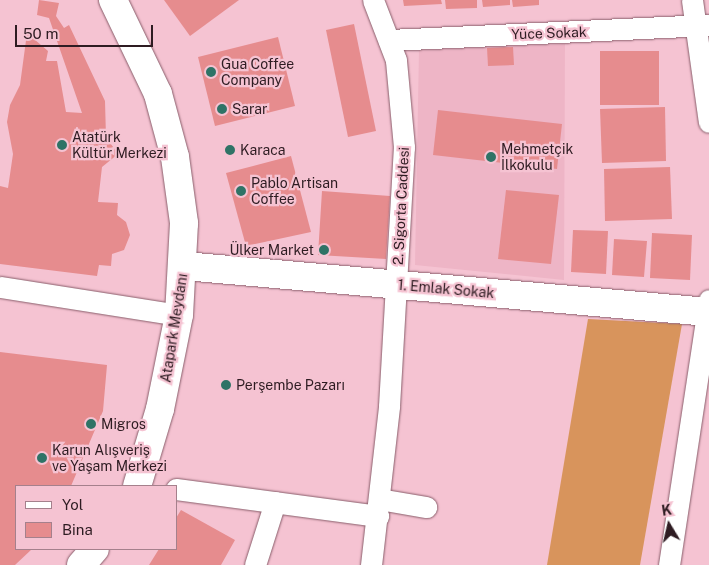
<!DOCTYPE html>
<html>
<head>
<meta charset="utf-8">
<style>
  body { margin:0 }
  #map { position:relative; width:709px; height:565px; overflow:hidden; background:#f5c3d2; font-family:"Public Sans",sans-serif }
  div>[style] { position:absolute }
  [style*='--x'] { left:calc(var(--x)*1px); top:calc(var(--y)*1px); width:calc(var(--w)*1px); rotate:calc(var(--a)*1deg) }
  .built>* { inset:0; background:#eeb5c6 }
  .forest>* { inset:0; background:#d8945c }
  .building>* { inset:0; background:#e68c8e }
  .roads { filter:drop-shadow(0 0 1px #895e6b) drop-shadow(0 0 1px #895e6b) }
  .street>* { height:21px; margin:-10.5px; padding:0 10.5px; transform-origin:10.5px; border-radius:10.5px; background:#fff }
  .secondary>* { height:28px; margin:-14px; padding:0 14px; transform-origin:14px; border-radius:14px; background:#fff }
  .dots>* { width:14px; height:14px; translate:-50% -50%; box-sizing:border-box; border:2px solid #f5c3d2; border-radius:50% }
  span { translate:-50% -50%; white-space:nowrap; text-align:center; line-height:1.15; -webkit-text-stroke:4.5px #f5c3d2; paint-order:stroke }
  .street-label { font-size:14px; color:#2e1c22 }
  .poi-label { font-size:14px; color:#2e1c22 }
  .left { translate:0 -50%; text-align:left }
  .right { translate:-100% -50%; text-align:right }
  .legend { position:absolute; left:15px; top:485px; width:162px; height:65px; box-sizing:border-box; background:#f5c3d2; border:1px solid #a5808c; margin:0; padding:6px 9px; list-style:none; font-size:15px; color:#2e1c22 }
  .legend li { display:flex; align-items:center; gap:10px; height:25px }
  .legend b { width:25px; border:1px solid #a5808c }
  .north { position:absolute; left:644px; top:500px; width:50px; height:50px; -webkit-text-stroke:4px #f5c3d2; paint-order:stroke; rotate:351deg; font-size:14px; font-weight:700; line-height:20px; text-align:center; color:#2e1c22 }
  .north::after { content:''; display:block; margin:auto; width:18px; height:22px; background:#2e1c22; clip-path:polygon(50% 0,100% 100%,50% 72%,0 100%) }
  .scale { position:absolute; left:15px; top:25px; width:138px; height:22px; box-sizing:border-box; border:2px solid #2e1c22; border-top:0; padding-left:6px; font-size:15px; line-height:18px; white-space:nowrap; color:#2e1c22; -webkit-text-stroke:4px #f5c3d2; paint-order:stroke }
</style>
</head>
<body>
<div id="map">
  <div class="built">
    <div style="clip-path:polygon(565px 44px,564px 280px,415px 265px,419px 50px)"></div>
  </div>
  <div class="forest">
    <div style="clip-path:polygon(588px 319px,682px 324px,640px 565px,547px 565px)"></div>
  </div>
  <div class="building">
    <div style="clip-path:polygon(39px 0,59px 3px,56px 16px,64px 28px,69px 25px,105px 101px,106px 137px,118px 154px,102px 167px,98px 202px,118px 203px,117px 215px,126px 222px,130px 235px,124px 250px,112px 254px,111px 266px,99px 265px,97px 276px,0 264px,0 186px,8px 188px,13px 154px,7px 122px,10px 105px,20px 85px,27px 33px,48px 51px,46px 61px,57px 61px,66px 112px,82px 113px,49px 18px,37px 15px)"></div>
    <div style="clip-path:polygon(164px 0,239px 0,190px 36px)"></div>
    <div style="clip-path:polygon(403px 0,441px 0,442px 4px,404px 6px)"></div>
    <div style="clip-path:polygon(445px 0,477px 0,477px 8px,446px 9px)"></div>
    <div style="clip-path:polygon(482px 0,510px 0,510px 5px,483px 7px)"></div>
    <div style="clip-path:polygon(512px 0,539px 0,539px 5px,513px 7px)"></div>
    <div style="clip-path:polygon(354px 24px,376px 131px,348px 137px,326px 30px)"></div>
    <div style="clip-path:polygon(278px 37px,295px 106px,215px 126px,198px 57px)"></div>
    <div style="clip-path:polygon(513px 47px,514px 65px,488px 66px,487px 48px)"></div>
    <div style="clip-path:polygon(600px 51px,659px 51px,659px 105px,600px 105px)"></div>
    <div style="clip-path:polygon(665px 107px,666px 161px,602px 163px,600px 109px)"></div>
    <div style="clip-path:polygon(438px 110px,562px 124px,557px 169px,433px 155px)"></div>
    <div style="clip-path:polygon(291px 156px,311px 232px,246px 246px,226px 173px)"></div>
    <div style="clip-path:polygon(670px 167px,672px 219px,605px 221px,604px 169px)"></div>
    <div style="clip-path:polygon(506px 190px,559px 195px,551px 264px,498px 259px)"></div>
    <div style="clip-path:polygon(322px 191px,390px 196px,386px 259px,318px 255px)"></div>
    <div style="clip-path:polygon(573px 230px,608px 231px,606px 274px,571px 272px)"></div>
    <div style="clip-path:polygon(652px 233px,692px 235px,690px 280px,650px 278px)"></div>
    <div style="clip-path:polygon(614px 239px,647px 241px,644px 277px,612px 275px)"></div>
    <div style="clip-path:polygon(0 352px,107px 365px,103px 411px,71px 486px,16px 486px,16px 549px,32px 549px,15px 565px,0 565px)"></div>
    <div style="clip-path:polygon(181px 510px,235px 540px,221px 565px,149px 565px,159px 549px,176px 549px,176px 518px)"></div>
  </div>
  <div class="roads">
    <div class="street">
      <div style="--x:692;--y:0;--w:123;--a:82.1"></div>
      <div style="--x:389;--y:40;--w:320;--a:-2.7"></div>
      <div style="--x:0;--y:287;--w:181;--a:8.9"></div>
      <div style="--x:176;--y:489;--w:204;--a:7.6"></div>
      <div style="--x:379;--y:499;--w:48;--a:9.7"></div>
      <div style="--x:255;--y:565;--w:66;--a:-72.4"></div>
      <div style="--x:371;--y:565;--w:160;--a:-83.5"></div>
      <div style="--x:389;--y:406;--w:259;--a:-86.7"></div>
      <div style="--x:404;--y:147;--w:87;--a:-95.3"></div>
      <div style="--x:396;--y:60;--w:64;--a:-111"></div>
      <div style="--x:669;--y:565;--w:268;--a:-81.4"></div>
    </div>
    <div class="secondary">
      <div style="--x:113;--y:0;--w:104;--a:64.4"></div>
      <div style="--x:158;--y:94;--w:65;--a:74.9"></div>
      <div style="--x:175;--y:157;--w:67;--a:82.2"></div>
      <div style="--x:184;--y:223;--w:92;--a:93.1"></div>
      <div style="--x:179;--y:315;--w:96;--a:101.4"></div>
      <div style="--x:160;--y:409;--w:80;--a:106.6"></div>
      <div style="--x:184;--y:266;--w:527;--a:5.01"></div>
      <div style="--x:81;--y:565;--w:21;--a:-49"></div>
    </div>
  </div>
  <div class="dots">
    <div style="left:211px;top:72px;background:#2f7366"></div>
    <div style="left:222px;top:109px;background:#2f7366"></div>
    <div style="left:62px;top:145px;background:#2f7366"></div>
    <div style="left:230px;top:150px;background:#2f7366"></div>
    <div style="left:491px;top:157px;background:#2f7366"></div>
    <div style="left:241px;top:191px;background:#2f7366"></div>
    <div style="left:324px;top:250px;background:#2f7366"></div>
    <div style="left:226px;top:385px;background:#2f7366"></div>
    <div style="left:91px;top:424px;background:#2f7366"></div>
    <div style="left:42px;top:458px;background:#2f7366"></div>
  </div>
  <div class="street-label">
    <span style="left:549px;top:33px;rotate:-2deg">Yüce Sokak</span>
    <span style="left:401px;top:206px;rotate:-87deg">2. Sigorta Caddesi</span>
    <span style="left:446px;top:289px;rotate:5deg">1. Emlak Sokak</span>
    <span style="left:174px;top:328px;rotate:-81deg">Atapark Meydanı</span>
  </div>
  <div class="poi-label">
    <span class="left" style="left:221px;top:72px">Gua Coffee<br>Company</span>
    <span class="left" style="left:232px;top:109px">Sarar</span>
    <span class="left" style="left:72px;top:145px">Atatürk<br>Kültür Merkezi</span>
    <span class="left" style="left:501px;top:157px">Mehmetçik<br>İlkokulu</span>
    <span class="left" style="left:240px;top:150px">Karaca</span>
    <span class="left" style="left:251px;top:191px">Pablo Artisan<br>Coffee</span>
    <span class="right" style="left:314px;top:250px">Ülker Market</span>
    <span class="left" style="left:236px;top:385px">Perşembe Pazarı</span>
    <span class="left" style="left:101px;top:424px">Migros</span>
    <span class="left" style="left:52px;top:458px">Karun Alışveriş<br>ve Yaşam Merkezi</span>
  </div>
  <ul class="legend">
  <li><b style="height:6px;background:#fff"></b>Yol</li>
  <li><b style="height:14px;background:#e68c8e"></b>Bina</li>
  </ul>
  <div class="north">K</div>
  <div class="scale">50 m</div>
</div>
</body>
</html>
